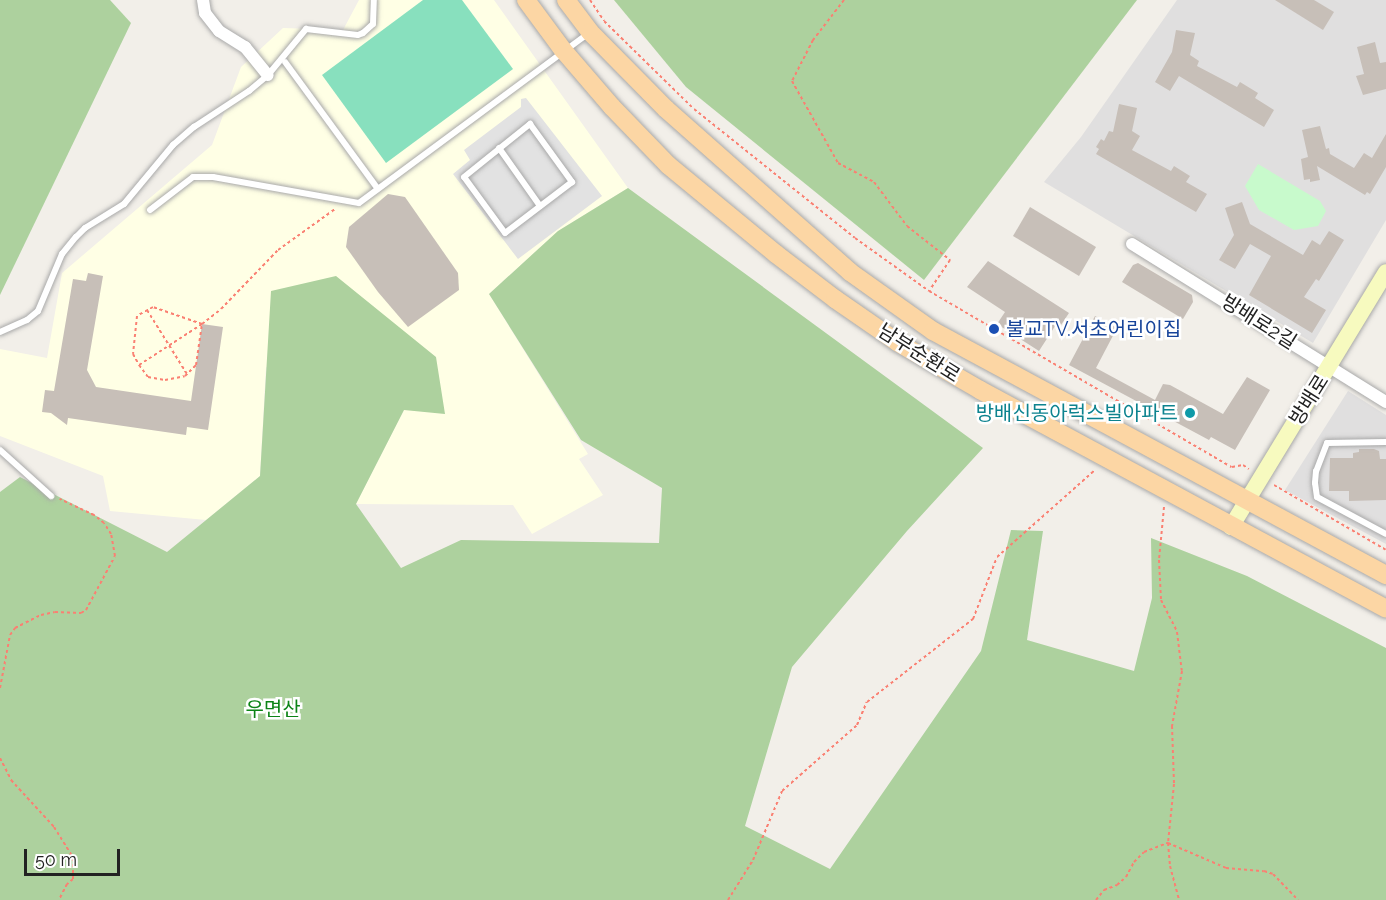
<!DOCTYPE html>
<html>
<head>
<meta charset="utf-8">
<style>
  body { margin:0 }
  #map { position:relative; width:1386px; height:900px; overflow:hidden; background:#f2efe9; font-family:Raleway,"Noto Sans KR",sans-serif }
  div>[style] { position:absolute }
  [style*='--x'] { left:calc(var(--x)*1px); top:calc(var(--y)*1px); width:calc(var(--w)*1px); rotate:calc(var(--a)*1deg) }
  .residential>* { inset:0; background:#e0dfdf }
  .education>* { inset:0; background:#ffffe5 }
  .forest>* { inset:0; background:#add19e }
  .park>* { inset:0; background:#c8facc }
  .pitch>* { inset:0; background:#88e0be }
  .parking>* { inset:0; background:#e2e2e2 }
  .building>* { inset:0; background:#c7bfb8 }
  .path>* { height:2px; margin-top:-1px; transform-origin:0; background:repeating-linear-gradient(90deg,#fa8072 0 3px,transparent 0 6px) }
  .roads { filter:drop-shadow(0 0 2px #a9a9a9) drop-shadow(0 0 2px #a9a9a9) }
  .service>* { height:6px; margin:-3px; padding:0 3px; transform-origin:3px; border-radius:3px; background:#fff }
  .minor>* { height:12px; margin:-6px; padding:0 6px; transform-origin:6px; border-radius:6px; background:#fff }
  .secondary>* { height:16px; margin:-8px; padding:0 8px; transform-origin:8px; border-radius:8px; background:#f7fabf }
  .primary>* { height:18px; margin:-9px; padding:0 9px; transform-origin:9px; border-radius:9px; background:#fcd6a4 }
  .dots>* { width:16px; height:16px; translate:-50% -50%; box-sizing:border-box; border:3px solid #fff; border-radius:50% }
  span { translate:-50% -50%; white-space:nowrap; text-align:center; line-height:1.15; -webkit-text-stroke:5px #fff; paint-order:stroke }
  .street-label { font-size:20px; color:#222 }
  .transit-label { font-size:20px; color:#164399 }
  .left { translate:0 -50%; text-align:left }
  .culture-label { font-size:20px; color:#0d838f }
  .right { translate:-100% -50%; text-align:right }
  .park-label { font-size:20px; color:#0c8416 }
  .scale { position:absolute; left:24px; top:849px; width:96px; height:27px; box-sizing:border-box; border:3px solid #222; border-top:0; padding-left:8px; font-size:18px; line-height:21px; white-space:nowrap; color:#222; -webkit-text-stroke:4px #fff; paint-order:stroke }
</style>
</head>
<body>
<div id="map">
  <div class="residential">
    <div style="clip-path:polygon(1177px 0,1386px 0,1386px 220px,1313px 343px,1044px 182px,1081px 137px)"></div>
    <div style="clip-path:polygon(1348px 391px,1386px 415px,1386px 544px,1285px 490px)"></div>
  </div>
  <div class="education">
    <div style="clip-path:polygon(359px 0,494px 0,628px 188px,558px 231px,489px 294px,588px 454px,579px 459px,603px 495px,532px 534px,513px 505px,356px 504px,404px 410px,266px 367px,260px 476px,206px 520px,110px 511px,103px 476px,0 436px,0 349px,47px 358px,62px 273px,212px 145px,241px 67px,283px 28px,343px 30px)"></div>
  </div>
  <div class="forest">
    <div style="clip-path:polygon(0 0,110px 0,131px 23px,0 295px)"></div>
    <div style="clip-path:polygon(614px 0,1137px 0,924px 280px,686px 87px)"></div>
    <div style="clip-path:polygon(628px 188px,983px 448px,907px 531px,792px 667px,745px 826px,830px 869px,981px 651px,1011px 530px,1043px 531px,1027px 640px,1134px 671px,1152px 598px,1151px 538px,1247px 576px,1386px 648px,1386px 900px,0 900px,0 492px,20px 477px,167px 552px,260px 476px,271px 291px,336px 276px,436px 357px,445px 414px,404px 410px,356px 504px,401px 568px,461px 540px,659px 543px,662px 488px,581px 440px,489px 294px,558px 231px)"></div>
  </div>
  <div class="park">
    <div style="clip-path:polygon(1258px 164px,1320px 201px,1326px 211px,1318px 226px,1294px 230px,1259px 210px,1245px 186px)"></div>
  </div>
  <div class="pitch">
    <div style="clip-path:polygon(423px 0,462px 0,513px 69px,386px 163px,322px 75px)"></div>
  </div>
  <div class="parking">
    <div style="clip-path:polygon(526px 98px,602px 196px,518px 259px,453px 174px,470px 160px,464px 150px,521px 107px,521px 99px)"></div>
  </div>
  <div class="building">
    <div style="clip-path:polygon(1275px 0,1314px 0,1334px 12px,1323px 30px)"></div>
    <div style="clip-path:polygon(1176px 30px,1195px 33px,1190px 55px,1199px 61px,1197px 66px,1237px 87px,1240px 82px,1258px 93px,1255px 98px,1274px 110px,1264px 127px,1179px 76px,1170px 91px,1155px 82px,1172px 52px)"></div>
    <div style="clip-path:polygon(1375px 42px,1380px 63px,1386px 62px,1386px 89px,1363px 95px,1356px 76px,1364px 74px,1357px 47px)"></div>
    <div style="clip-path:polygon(1119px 104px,1137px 108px,1132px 131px,1140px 136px,1132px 150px,1171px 171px,1174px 166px,1190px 176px,1186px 182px,1207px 194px,1196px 212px,1096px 154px,1099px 149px,1096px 147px,1101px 139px,1104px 141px,1109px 131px,1113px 132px)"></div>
    <div style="clip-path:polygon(1320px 126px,1326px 149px,1329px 148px,1330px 154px,1354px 168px,1364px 153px,1372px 158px,1386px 134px,1386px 167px,1370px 194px,1367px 192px,1365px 195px,1317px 166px,1320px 180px,1310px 182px,1310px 179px,1304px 180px,1301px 159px,1308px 157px,1302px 130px)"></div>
    <div style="clip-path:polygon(388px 194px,405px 197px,458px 273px,459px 290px,408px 327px,378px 292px,346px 247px,349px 227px)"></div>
    <div style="clip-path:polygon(1242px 202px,1250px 224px,1303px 255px,1312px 240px,1320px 245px,1329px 231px,1344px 240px,1319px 281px,1316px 279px,1304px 297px,1326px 310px,1312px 333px,1249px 295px,1271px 256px,1250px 244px,1235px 269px,1219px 260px,1234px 235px,1225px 208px)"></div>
    <div style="clip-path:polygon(1030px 207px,1096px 247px,1079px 276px,1013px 236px)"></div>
    <div style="clip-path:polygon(988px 261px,1069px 313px,1061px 325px,1057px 323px,1039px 351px,997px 324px,1005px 312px,967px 287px)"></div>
    <div style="clip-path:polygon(1138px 263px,1192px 295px,1193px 302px,1183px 319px,1122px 282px,1133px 265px)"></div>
    <div style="clip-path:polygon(88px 273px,103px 276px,87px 370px,96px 387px,191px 401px,202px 324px,223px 327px,208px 430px,187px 427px,186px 435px,68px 418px,67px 425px,51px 413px,42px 412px,45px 390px,54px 391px,73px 279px,86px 281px)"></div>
    <div style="clip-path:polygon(1095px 316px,1117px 328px,1096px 368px,1155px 400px,1163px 384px,1170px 385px,1223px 414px,1247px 377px,1270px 390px,1235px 450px,1211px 437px,1209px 440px,1069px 365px)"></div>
    <div style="clip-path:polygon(1359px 449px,1374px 449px,1379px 451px,1380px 459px,1386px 459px,1386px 500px,1349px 501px,1349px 491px,1329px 491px,1330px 458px,1353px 458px,1353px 453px,1359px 452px)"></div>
  </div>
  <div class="path">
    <div style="--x:590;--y:0;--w:25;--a:56"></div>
    <div style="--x:604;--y:21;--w:126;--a:44.4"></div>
    <div style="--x:694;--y:109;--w:206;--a:38.7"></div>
    <div style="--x:855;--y:238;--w:91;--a:35.6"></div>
    <div style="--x:929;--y:291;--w:350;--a:30.2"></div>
    <div style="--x:1232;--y:467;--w:11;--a:-10"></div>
    <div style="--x:1243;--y:465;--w:7;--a:34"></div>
    <div style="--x:844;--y:0;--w:51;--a:127.8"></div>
    <div style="--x:813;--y:40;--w:46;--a:117.1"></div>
    <div style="--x:792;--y:81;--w:94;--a:60.7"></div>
    <div style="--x:838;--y:163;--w:41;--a:27.8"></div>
    <div style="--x:874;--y:182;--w:55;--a:53.1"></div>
    <div style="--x:907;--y:226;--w:55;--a:38.3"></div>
    <div style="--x:950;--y:260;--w:37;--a:124"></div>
    <div style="--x:147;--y:310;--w:75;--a:58"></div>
    <div style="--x:139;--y:365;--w:15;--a:53"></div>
    <div style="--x:148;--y:377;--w:17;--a:10"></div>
    <div style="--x:165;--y:380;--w:20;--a:-11"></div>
    <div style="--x:185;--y:376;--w:16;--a:-45"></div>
    <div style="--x:196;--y:365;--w:41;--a:-81.7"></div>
    <div style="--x:202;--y:324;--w:52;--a:-160.9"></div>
    <div style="--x:153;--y:307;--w:18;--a:151"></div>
    <div style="--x:137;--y:316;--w:38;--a:96"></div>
    <div style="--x:133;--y:354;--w:13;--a:61"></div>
    <div style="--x:139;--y:365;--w:75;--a:-33.1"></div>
    <div style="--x:202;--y:324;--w:24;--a:-38"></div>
    <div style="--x:221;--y:309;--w:82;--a:-46"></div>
    <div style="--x:278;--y:250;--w:70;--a:-35.7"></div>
    <div style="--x:1274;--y:485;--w:129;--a:30.1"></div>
    <div style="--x:1164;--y:507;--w:53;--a:95.4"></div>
    <div style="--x:1159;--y:560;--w:40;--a:87.1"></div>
    <div style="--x:1161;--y:600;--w:36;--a:63"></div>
    <div style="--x:1177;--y:632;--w:39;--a:83"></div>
    <div style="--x:1182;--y:671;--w:56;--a:100.3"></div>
    <div style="--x:1172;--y:726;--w:58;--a:88"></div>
    <div style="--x:1174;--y:784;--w:59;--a:95.8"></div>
    <div style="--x:1168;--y:843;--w:23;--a:85"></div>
    <div style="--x:1170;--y:866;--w:35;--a:75"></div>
    <div style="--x:0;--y:688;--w:54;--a:-79.3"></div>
    <div style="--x:10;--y:635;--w:9;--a:-54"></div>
    <div style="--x:15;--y:628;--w:29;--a:-27"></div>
    <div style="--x:41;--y:615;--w:14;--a:-12"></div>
    <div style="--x:55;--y:612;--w:26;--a:2"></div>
    <div style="--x:81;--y:613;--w:6;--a:-31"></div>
    <div style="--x:86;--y:610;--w:61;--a:-61.8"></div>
    <div style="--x:115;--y:556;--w:22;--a:-100"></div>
    <div style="--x:111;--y:534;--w:13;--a:-122"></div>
    <div style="--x:104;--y:523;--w:13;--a:-141"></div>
    <div style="--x:94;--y:515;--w:38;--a:-155"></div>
    <div style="--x:0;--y:758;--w:25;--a:63"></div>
    <div style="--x:11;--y:780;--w:64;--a:47.5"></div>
    <div style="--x:54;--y:827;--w:36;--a:58"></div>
    <div style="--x:73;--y:858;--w:21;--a:90"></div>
    <div style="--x:73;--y:879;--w:8;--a:140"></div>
    <div style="--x:67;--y:884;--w:18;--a:117"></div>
    <div style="--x:728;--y:900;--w:47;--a:-58"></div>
    <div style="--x:753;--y:860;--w:75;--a:-67.2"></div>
    <div style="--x:782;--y:791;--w:100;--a:-41.3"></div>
    <div style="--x:857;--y:725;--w:25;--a:-67"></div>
    <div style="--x:867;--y:702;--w:135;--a:-38.1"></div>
    <div style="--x:973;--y:619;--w:66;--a:-68.8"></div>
    <div style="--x:997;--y:557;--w:131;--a:-41.6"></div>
    <div style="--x:1096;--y:900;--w:13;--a:-51"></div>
    <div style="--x:1104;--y:890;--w:14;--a:-21"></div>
    <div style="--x:1117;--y:885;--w:12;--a:-42"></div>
    <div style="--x:1126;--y:877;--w:17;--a:-62"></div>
    <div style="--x:1134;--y:862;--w:14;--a:-45"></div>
    <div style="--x:1144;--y:852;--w:26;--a:-21"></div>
    <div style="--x:1168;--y:843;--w:63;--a:23.3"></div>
    <div style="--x:1226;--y:868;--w:38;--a:5"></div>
    <div style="--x:1264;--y:871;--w:9;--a:18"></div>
    <div style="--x:1273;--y:874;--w:36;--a:46"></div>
  </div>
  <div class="roads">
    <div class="service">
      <div style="--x:285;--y:62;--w:157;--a:53.8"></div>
      <div style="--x:530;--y:124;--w:72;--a:54.1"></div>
      <div style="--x:572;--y:182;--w:84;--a:142.7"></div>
      <div style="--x:505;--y:233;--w:69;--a:-126.2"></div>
      <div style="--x:464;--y:177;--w:85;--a:-38.8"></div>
      <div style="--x:499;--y:148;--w:71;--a:54.7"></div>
      <div style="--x:150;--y:210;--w:54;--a:-37.5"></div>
      <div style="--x:193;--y:177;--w:20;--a:0"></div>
      <div style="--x:213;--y:177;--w:148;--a:10.1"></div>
      <div style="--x:359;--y:203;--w:284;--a:-36.5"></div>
      <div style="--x:0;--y:332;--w:30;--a:-24"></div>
      <div style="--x:27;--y:320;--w:14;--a:-39"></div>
      <div style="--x:38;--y:311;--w:62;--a:-67.2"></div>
      <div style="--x:62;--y:254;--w:22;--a:-51"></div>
      <div style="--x:76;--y:237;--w:13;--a:-45"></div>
      <div style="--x:85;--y:228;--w:46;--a:-31.6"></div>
      <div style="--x:124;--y:204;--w:77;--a:-50.3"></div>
      <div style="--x:173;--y:145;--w:28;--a:-41"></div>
      <div style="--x:194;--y:127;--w:66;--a:-33.2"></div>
      <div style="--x:249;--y:91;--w:25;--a:-40"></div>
      <div style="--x:268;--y:75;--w:60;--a:-50.4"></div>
      <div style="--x:306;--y:29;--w:52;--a:6.6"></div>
      <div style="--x:358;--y:35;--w:5;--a:-22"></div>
      <div style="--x:363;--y:33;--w:13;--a:-42"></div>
      <div style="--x:373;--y:24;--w:24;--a:-88"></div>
      <div style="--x:1386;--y:442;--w:59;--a:179"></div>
      <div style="--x:1327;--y:443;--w:30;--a:111"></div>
      <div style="--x:1316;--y:471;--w:12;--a:95"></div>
      <div style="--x:1315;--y:483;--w:14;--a:82"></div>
      <div style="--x:1317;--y:497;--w:78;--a:28.2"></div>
      <div style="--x:0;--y:450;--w:69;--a:42"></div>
    </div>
    <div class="minor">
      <div style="--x:203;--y:0;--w:13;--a:81"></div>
      <div style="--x:205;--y:13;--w:23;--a:52"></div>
      <div style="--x:219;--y:31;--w:31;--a:32"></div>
      <div style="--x:245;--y:47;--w:36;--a:51"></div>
      <div style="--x:1132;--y:244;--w:299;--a:31.9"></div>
    </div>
    <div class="secondary">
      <div style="--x:1231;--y:527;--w:298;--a:-58.7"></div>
    </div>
    <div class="primary">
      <div style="--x:526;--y:0;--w:62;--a:53.5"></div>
      <div style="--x:563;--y:50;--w:75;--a:49.3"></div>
      <div style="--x:612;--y:107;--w:81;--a:46"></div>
      <div style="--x:668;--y:165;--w:140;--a:39.5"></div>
      <div style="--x:776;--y:254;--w:74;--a:37.3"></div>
      <div style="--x:835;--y:299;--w:75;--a:34.7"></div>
      <div style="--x:897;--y:342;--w:96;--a:30"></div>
      <div style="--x:980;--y:390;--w:461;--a:28.3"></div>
      <div style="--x:566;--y:0;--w:40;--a:53"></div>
      <div style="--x:590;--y:32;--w:108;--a:45.4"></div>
      <div style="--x:666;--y:109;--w:246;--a:41.5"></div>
      <div style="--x:850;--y:272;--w:102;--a:35.4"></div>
      <div style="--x:933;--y:331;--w:515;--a:28.31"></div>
    </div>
  </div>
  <div class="dots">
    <div style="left:994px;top:329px;background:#1a4fb4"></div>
    <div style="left:1190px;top:413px;background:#0f9aa8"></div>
  </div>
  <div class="street-label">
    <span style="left:1259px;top:322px;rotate:32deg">방배로2길</span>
    <span style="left:919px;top:353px;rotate:32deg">남부순환로</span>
    <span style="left:1309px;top:400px;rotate:-58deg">방배로</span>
  </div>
  <div class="transit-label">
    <span class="left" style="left:1006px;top:329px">불교TV.서초어린이집</span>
  </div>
  <div class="culture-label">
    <span class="right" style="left:1178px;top:413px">방배신동아럭스빌아파트</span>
  </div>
  <div class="park-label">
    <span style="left:273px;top:709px">우면산</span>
  </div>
  <div class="scale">50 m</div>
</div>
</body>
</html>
